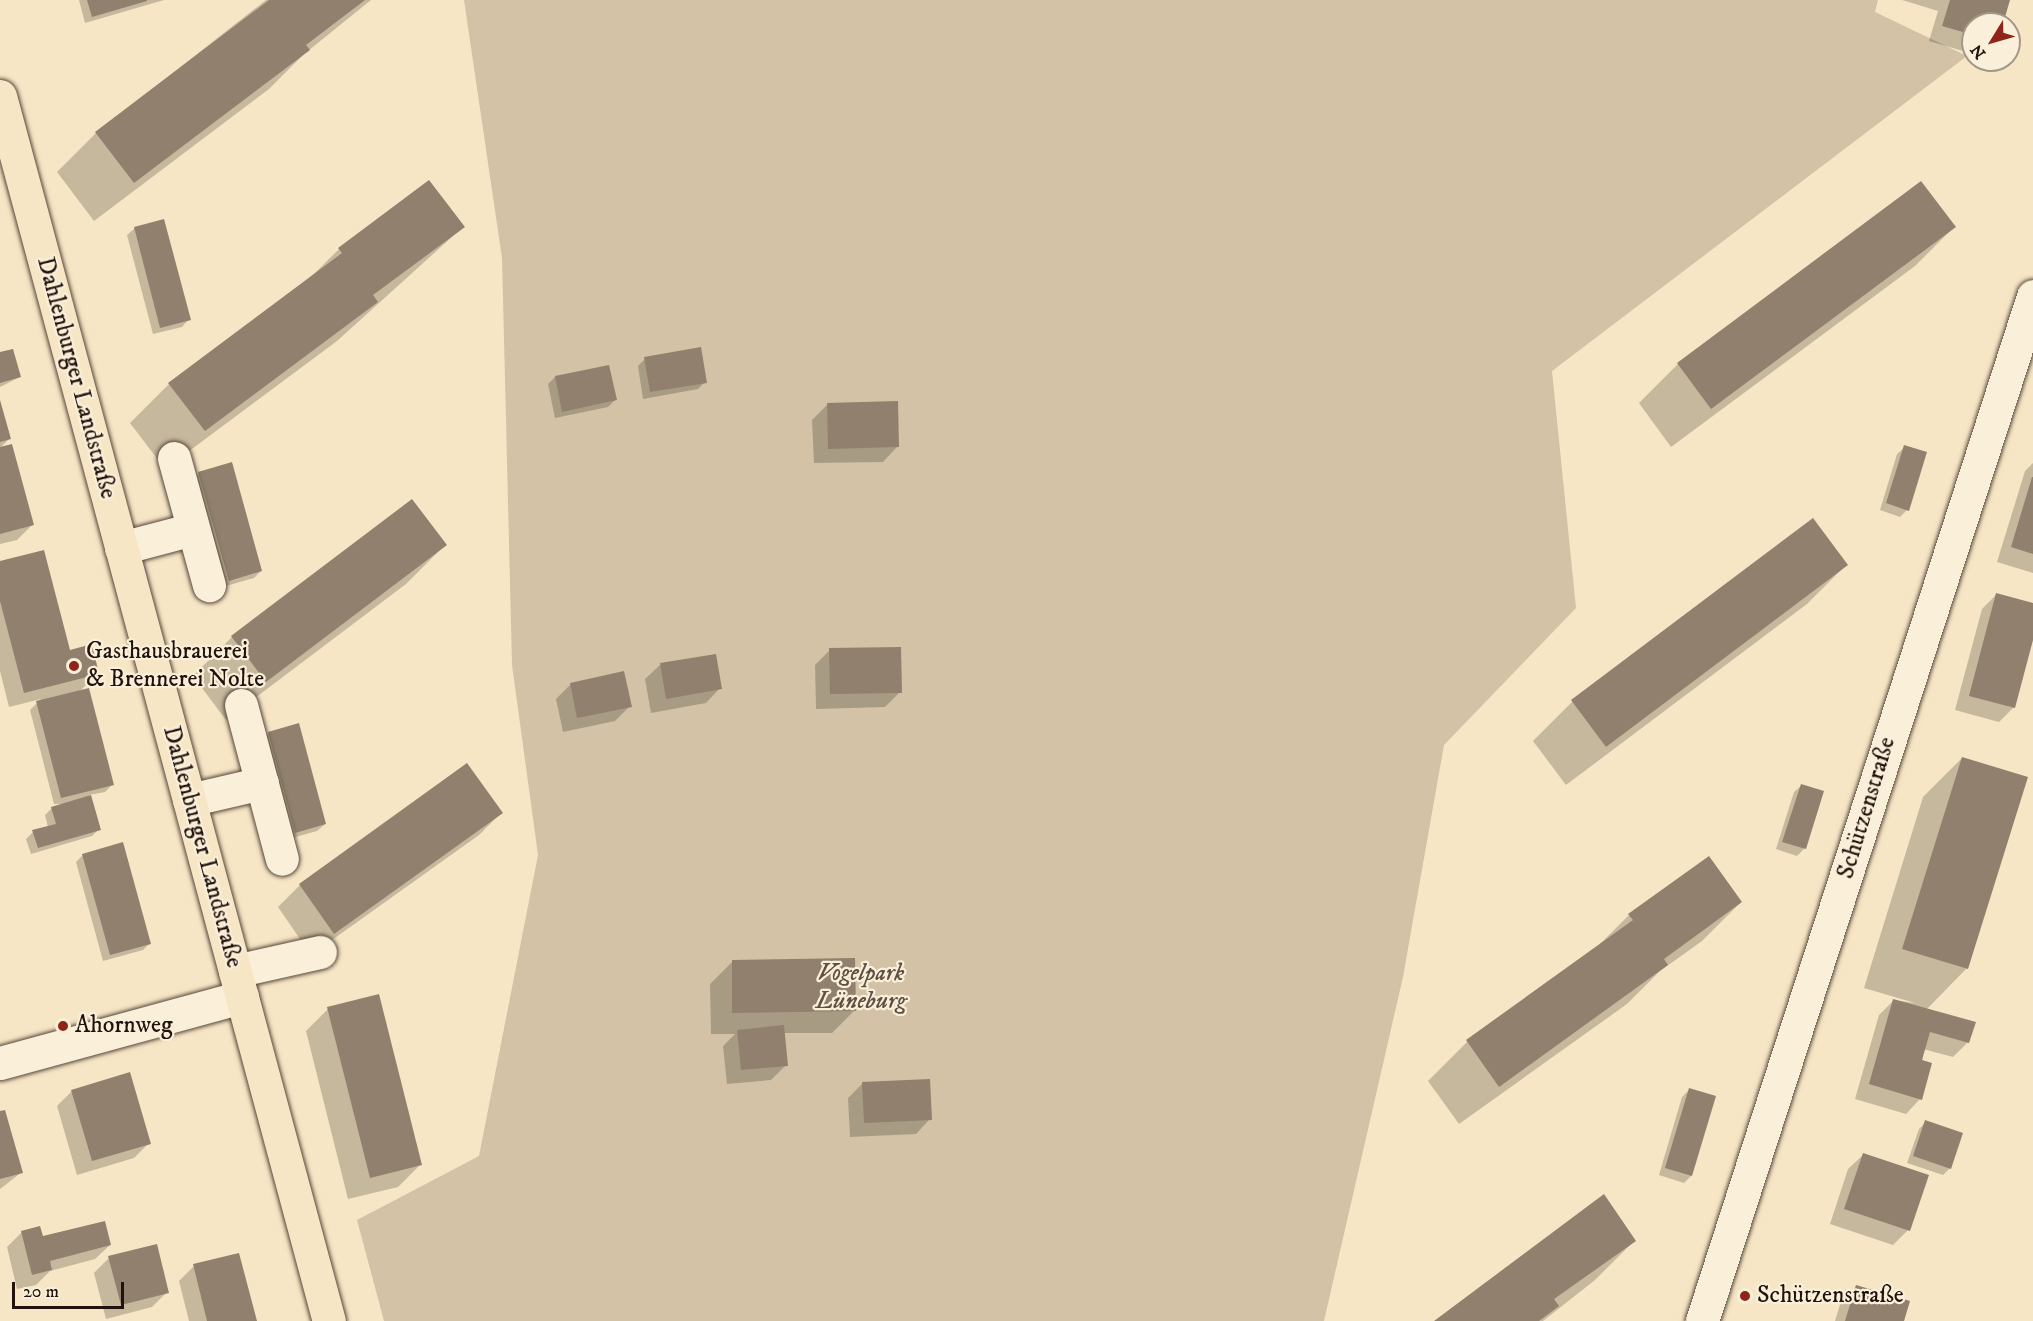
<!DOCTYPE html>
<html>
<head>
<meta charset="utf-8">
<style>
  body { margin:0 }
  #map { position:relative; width:2033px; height:1321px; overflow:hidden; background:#f7e6c5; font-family:"IM FELL DW Pica",serif }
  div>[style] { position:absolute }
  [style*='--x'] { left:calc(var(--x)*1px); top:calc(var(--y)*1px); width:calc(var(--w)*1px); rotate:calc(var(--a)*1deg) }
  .green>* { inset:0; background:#d3c2a6 }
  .shadow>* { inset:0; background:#0003 }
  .building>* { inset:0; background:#90806d }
  .roads { filter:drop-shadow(0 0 2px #56473b) drop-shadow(0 0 2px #56473b) }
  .minor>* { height:33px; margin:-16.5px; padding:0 16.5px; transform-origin:16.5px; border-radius:16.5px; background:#faefd9 }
  .major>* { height:33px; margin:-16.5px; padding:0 16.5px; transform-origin:16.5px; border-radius:16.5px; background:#f7e6c5 }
  .dots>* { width:16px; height:16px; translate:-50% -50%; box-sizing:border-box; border:3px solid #faefd9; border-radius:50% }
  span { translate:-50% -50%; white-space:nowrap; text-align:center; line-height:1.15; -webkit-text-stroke:4.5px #faefd9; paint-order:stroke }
  .street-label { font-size:24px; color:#21120d }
  .poi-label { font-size:24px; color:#21120d }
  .left { translate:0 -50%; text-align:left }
  .park-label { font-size:24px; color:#5f5043; font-style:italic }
  .north { position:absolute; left:1961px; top:12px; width:60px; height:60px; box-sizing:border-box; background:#faefd9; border:2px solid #a39787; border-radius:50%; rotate:233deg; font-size:16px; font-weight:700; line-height:24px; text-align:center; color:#21120d }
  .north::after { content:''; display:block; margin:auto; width:21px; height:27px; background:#8f2418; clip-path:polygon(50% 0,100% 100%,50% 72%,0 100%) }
  .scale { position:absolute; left:12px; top:1282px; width:112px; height:27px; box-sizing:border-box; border:3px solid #21120d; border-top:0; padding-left:8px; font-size:18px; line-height:21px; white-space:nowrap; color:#21120d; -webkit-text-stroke:4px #faefd9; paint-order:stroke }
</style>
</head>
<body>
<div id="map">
  <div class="green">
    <div style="clip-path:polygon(464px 0,1878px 0,1875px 12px,1967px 56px,1552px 371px,1576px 608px,1444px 745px,1403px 977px,1324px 1321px,384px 1321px,357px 1220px,479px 1156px,538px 855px,512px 665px,502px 258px)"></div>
  </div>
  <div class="shadow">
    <div style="clip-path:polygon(79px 0,164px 0,85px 23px)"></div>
    <div style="clip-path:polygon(266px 0,371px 0,303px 55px,269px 89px,94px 221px,57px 172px,96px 133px)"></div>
    <div style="clip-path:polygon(1902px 0,2009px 0,2002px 24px,1973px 24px,1973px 54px,1929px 41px,1938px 11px)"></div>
    <div style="clip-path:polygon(1921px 183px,1954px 227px,1915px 266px,1671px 447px,1639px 403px,1678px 364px)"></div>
    <div style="clip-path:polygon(463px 227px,337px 341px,165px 469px,130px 423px,169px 384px,304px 284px,339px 249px)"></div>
    <div style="clip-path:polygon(135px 228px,189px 319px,182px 327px,153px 334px,127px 235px)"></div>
    <div style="clip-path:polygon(0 354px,20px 377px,0 387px)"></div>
    <div style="clip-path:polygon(645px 359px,705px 382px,698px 389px,643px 399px,638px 366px)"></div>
    <div style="clip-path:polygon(555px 377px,615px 400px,608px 407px,555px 418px,548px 384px)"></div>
    <div style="clip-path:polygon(0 403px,10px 438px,0 448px)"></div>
    <div style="clip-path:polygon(827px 405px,897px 447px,883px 462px,814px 463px,812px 420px)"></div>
    <div style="clip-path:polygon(1905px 447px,1907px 510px,1900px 517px,1880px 510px,1897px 454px)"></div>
    <div style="clip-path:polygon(0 449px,32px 525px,17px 540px,0 544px)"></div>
    <div style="clip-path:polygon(2033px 463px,2033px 573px,1997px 562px,2025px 471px)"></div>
    <div style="clip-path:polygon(199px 473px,261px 571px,254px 578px,222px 587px,192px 480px)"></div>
    <div style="clip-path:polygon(1813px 521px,1846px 565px,1807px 604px,1566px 785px,1533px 741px,1572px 702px)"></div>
    <div style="clip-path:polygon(445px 545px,406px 584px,226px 720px,193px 676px,232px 637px)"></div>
    <div style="clip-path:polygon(0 562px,69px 652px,98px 673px,79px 692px,112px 785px,105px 792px,89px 795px,99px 829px,92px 836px,31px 854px,26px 839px,33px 832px,48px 827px,45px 815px,52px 808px,67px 804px,54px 804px,30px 710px,41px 699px,9px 707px,0 671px)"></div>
    <div style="clip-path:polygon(1997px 594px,2033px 604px,2033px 634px,2014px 707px,1999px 722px,1955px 710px,1982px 609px)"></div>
    <div style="clip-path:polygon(830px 650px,900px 692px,885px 707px,816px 709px,815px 665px)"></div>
    <div style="clip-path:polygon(660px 665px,720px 688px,706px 703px,651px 713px,645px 679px)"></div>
    <div style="clip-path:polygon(571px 684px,630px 706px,615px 721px,563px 732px,556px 699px)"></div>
    <div style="clip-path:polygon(269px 733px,325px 824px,317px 831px,288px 839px,262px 740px)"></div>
    <div style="clip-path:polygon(1962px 758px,1967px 968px,1926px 1010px,1968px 1042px,1953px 1057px,1923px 1049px,1920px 1099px,1906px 1114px,1855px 1099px,1879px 1015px,1894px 1000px,1915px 1003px,1864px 988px,1923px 797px)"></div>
    <div style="clip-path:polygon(467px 765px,501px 813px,479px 835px,311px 955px,278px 907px,300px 885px)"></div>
    <div style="clip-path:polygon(1802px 785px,1822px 792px,1804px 849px,1797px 856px,1776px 849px,1794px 792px)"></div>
    <div style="clip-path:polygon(83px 855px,150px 943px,143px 950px,103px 961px,76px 862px)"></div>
    <div style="clip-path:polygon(1741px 902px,1702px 941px,1660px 971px,1627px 1004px,1459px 1124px,1428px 1081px,1467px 1042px,1595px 949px,1629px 915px)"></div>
    <div style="clip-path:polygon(732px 962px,854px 1011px,832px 1033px,783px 1033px,786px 1065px,771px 1080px,727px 1084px,723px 1046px,735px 1034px,711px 1034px,710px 984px)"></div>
    <div style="clip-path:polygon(328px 1009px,420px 1165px,398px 1187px,348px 1199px,306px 1031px)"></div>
    <div style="clip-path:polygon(863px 1083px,930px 1119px,916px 1134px,850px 1137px,848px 1098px)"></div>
    <div style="clip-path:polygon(1689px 1090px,1691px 1176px,1684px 1183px,1659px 1175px,1682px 1097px)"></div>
    <div style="clip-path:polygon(72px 1091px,149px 1143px,134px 1158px,77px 1175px,57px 1106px)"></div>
    <div style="clip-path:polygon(0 1112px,22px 1172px,0 1189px)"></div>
    <div style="clip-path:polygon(1926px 1122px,1950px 1168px,1943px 1175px,1907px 1163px,1919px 1129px)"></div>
    <div style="clip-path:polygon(1863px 1155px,1927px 1176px,1908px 1230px,1893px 1245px,1830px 1224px,1848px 1169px)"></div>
    <div style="clip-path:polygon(1603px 1196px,1634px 1241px,1595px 1280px,1543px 1321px,1437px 1321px)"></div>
    <div style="clip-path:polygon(22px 1232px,42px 1238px,110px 1245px,95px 1259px,50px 1271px,36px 1285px,17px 1289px,7px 1247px)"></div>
    <div style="clip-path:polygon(109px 1258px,167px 1292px,152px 1307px,106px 1319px,94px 1273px)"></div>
    <div style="clip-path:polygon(194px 1266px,255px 1321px,189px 1321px,179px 1281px)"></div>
    <div style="clip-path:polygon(1856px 1287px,1902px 1321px,1835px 1321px,1841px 1301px)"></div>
  </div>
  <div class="building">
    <div style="clip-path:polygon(87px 0,147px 0,147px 1px,92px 17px)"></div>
    <div style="clip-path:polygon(269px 0,365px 0,306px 45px,310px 50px,134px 183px,95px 132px)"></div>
    <div style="clip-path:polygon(1950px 0,2010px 0,2003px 24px,1973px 24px,1973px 35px,1942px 26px)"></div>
    <div style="clip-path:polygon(429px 180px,465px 227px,373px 295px,378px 302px,205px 431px,168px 383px,342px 253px,338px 248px)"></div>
    <div style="clip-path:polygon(1921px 181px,1956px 227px,1711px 409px,1677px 363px)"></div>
    <div style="clip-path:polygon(164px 219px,191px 320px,160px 328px,134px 227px)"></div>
    <div style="clip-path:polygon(701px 347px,707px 383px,650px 392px,644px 357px)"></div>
    <div style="clip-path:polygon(13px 349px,21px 377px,0 383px,0 352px)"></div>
    <div style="clip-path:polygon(609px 365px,617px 400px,562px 412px,555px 376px)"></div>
    <div style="clip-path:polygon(0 400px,11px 439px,0 442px)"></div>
    <div style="clip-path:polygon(898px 401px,899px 447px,828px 449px,827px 403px)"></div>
    <div style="clip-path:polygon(12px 444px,34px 525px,0 534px,0 447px)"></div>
    <div style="clip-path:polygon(1904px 445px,1927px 452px,1909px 511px,1886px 503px)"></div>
    <div style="clip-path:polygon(232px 462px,262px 571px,229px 581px,198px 472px)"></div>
    <div style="clip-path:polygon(2032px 477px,2033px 477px,2033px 554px,2011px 547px)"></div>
    <div style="clip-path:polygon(412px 499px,447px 545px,266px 682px,231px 636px)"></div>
    <div style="clip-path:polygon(1813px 518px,1848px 565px,1606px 747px,1571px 700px)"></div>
    <div style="clip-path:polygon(44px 550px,70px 650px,92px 644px,99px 674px,24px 693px,0 601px,0 561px)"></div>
    <div style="clip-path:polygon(1996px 593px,2033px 603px,2033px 640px,2015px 708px,1969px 696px)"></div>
    <div style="clip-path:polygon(901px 647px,902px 693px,830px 694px,829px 648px)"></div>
    <div style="clip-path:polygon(716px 654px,722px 689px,666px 699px,660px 663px)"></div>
    <div style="clip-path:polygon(624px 671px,632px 707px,577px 718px,570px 683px)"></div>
    <div style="clip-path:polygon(89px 688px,114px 785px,61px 798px,36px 701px)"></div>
    <div style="clip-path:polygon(299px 723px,326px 824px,295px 833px,268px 732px)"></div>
    <div style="clip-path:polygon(1962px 757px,2028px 777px,1968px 969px,1902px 949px)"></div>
    <div style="clip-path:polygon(467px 763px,503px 813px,334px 934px,299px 884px)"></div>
    <div style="clip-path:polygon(1801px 784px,1824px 791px,1806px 849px,1782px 842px)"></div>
    <div style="clip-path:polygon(91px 795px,101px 830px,38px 848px,32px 830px,56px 824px,51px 807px)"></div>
    <div style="clip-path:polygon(123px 842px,151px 944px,110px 955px,82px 854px)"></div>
    <div style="clip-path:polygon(1709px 856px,1742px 902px,1664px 959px,1668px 965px,1499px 1087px,1466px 1040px,1633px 920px,1628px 914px)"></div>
    <div style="clip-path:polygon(855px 958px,856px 1011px,732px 1013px,732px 960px)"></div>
    <div style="clip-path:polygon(379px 994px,422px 1165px,370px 1178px,327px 1007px)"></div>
    <div style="clip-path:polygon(1893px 999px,1976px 1022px,1969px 1043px,1930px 1032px,1922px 1060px,1932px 1063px,1922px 1100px,1869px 1084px)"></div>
    <div style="clip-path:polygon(784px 1025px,788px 1066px,741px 1070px,737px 1030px)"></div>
    <div style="clip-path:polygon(130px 1072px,151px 1144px,92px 1161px,71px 1090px)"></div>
    <div style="clip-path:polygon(930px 1079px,932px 1120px,864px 1123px,862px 1082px)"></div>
    <div style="clip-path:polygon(1689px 1088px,1716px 1096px,1692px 1176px,1665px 1168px)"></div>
    <div style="clip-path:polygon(5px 1110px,23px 1173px,0 1179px,0 1111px)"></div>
    <div style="clip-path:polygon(1925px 1120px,1963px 1133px,1951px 1169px,1913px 1156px)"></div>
    <div style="clip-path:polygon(1863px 1153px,1929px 1175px,1910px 1231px,1844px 1209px)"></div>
    <div style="clip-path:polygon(1604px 1194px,1636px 1241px,1554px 1299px,1559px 1306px,1539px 1321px,1434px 1321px)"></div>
    <div style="clip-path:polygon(105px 1221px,111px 1245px,50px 1261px,52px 1270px,32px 1275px,21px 1231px,40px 1226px,43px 1236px)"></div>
    <div style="clip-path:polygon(157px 1244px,169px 1293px,121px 1305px,108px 1256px)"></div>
    <div style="clip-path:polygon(239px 1253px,257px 1321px,207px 1321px,193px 1264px)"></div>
    <div style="clip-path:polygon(1856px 1285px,1910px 1301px,1904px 1321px,1845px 1321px)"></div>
  </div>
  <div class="roads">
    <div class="minor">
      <div style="--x:174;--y:458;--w:132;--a:74.6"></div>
      <div style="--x:121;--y:548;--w:74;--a:-14.8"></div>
      <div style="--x:241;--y:705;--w:159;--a:75.1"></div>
      <div style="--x:189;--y:800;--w:75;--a:-13.1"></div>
      <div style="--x:235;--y:971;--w:87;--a:-12.6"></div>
      <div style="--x:0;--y:1063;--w:251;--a:-15.3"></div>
      <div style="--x:1702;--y:1321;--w:1077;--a:-72.1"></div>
    </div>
    <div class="major">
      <div style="--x:0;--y:96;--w:1268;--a:74.97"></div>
    </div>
  </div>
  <div class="dots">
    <div style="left:74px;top:666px;background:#8f2418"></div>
    <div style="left:63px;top:1026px;background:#8f2418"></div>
    <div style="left:1745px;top:1296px;background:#8f2418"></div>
  </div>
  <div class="street-label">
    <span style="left:76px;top:378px;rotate:75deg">Dahlenburger Landstraße</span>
    <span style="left:1867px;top:808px;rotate:-73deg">Schützenstraße</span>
    <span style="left:202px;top:847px;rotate:75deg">Dahlenburger Landstraße</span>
  </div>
  <div class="poi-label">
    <span class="left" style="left:86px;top:666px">Gasthausbrauerei<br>&amp; Brennerei Nolte</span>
    <span class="left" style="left:75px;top:1026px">Ahornweg</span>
    <span class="left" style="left:1757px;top:1296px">Schützenstraße</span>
  </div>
  <div class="park-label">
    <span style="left:861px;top:988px">Vogelpark<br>Lüneburg</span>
  </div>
  <div class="north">N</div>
  <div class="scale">20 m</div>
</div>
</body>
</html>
